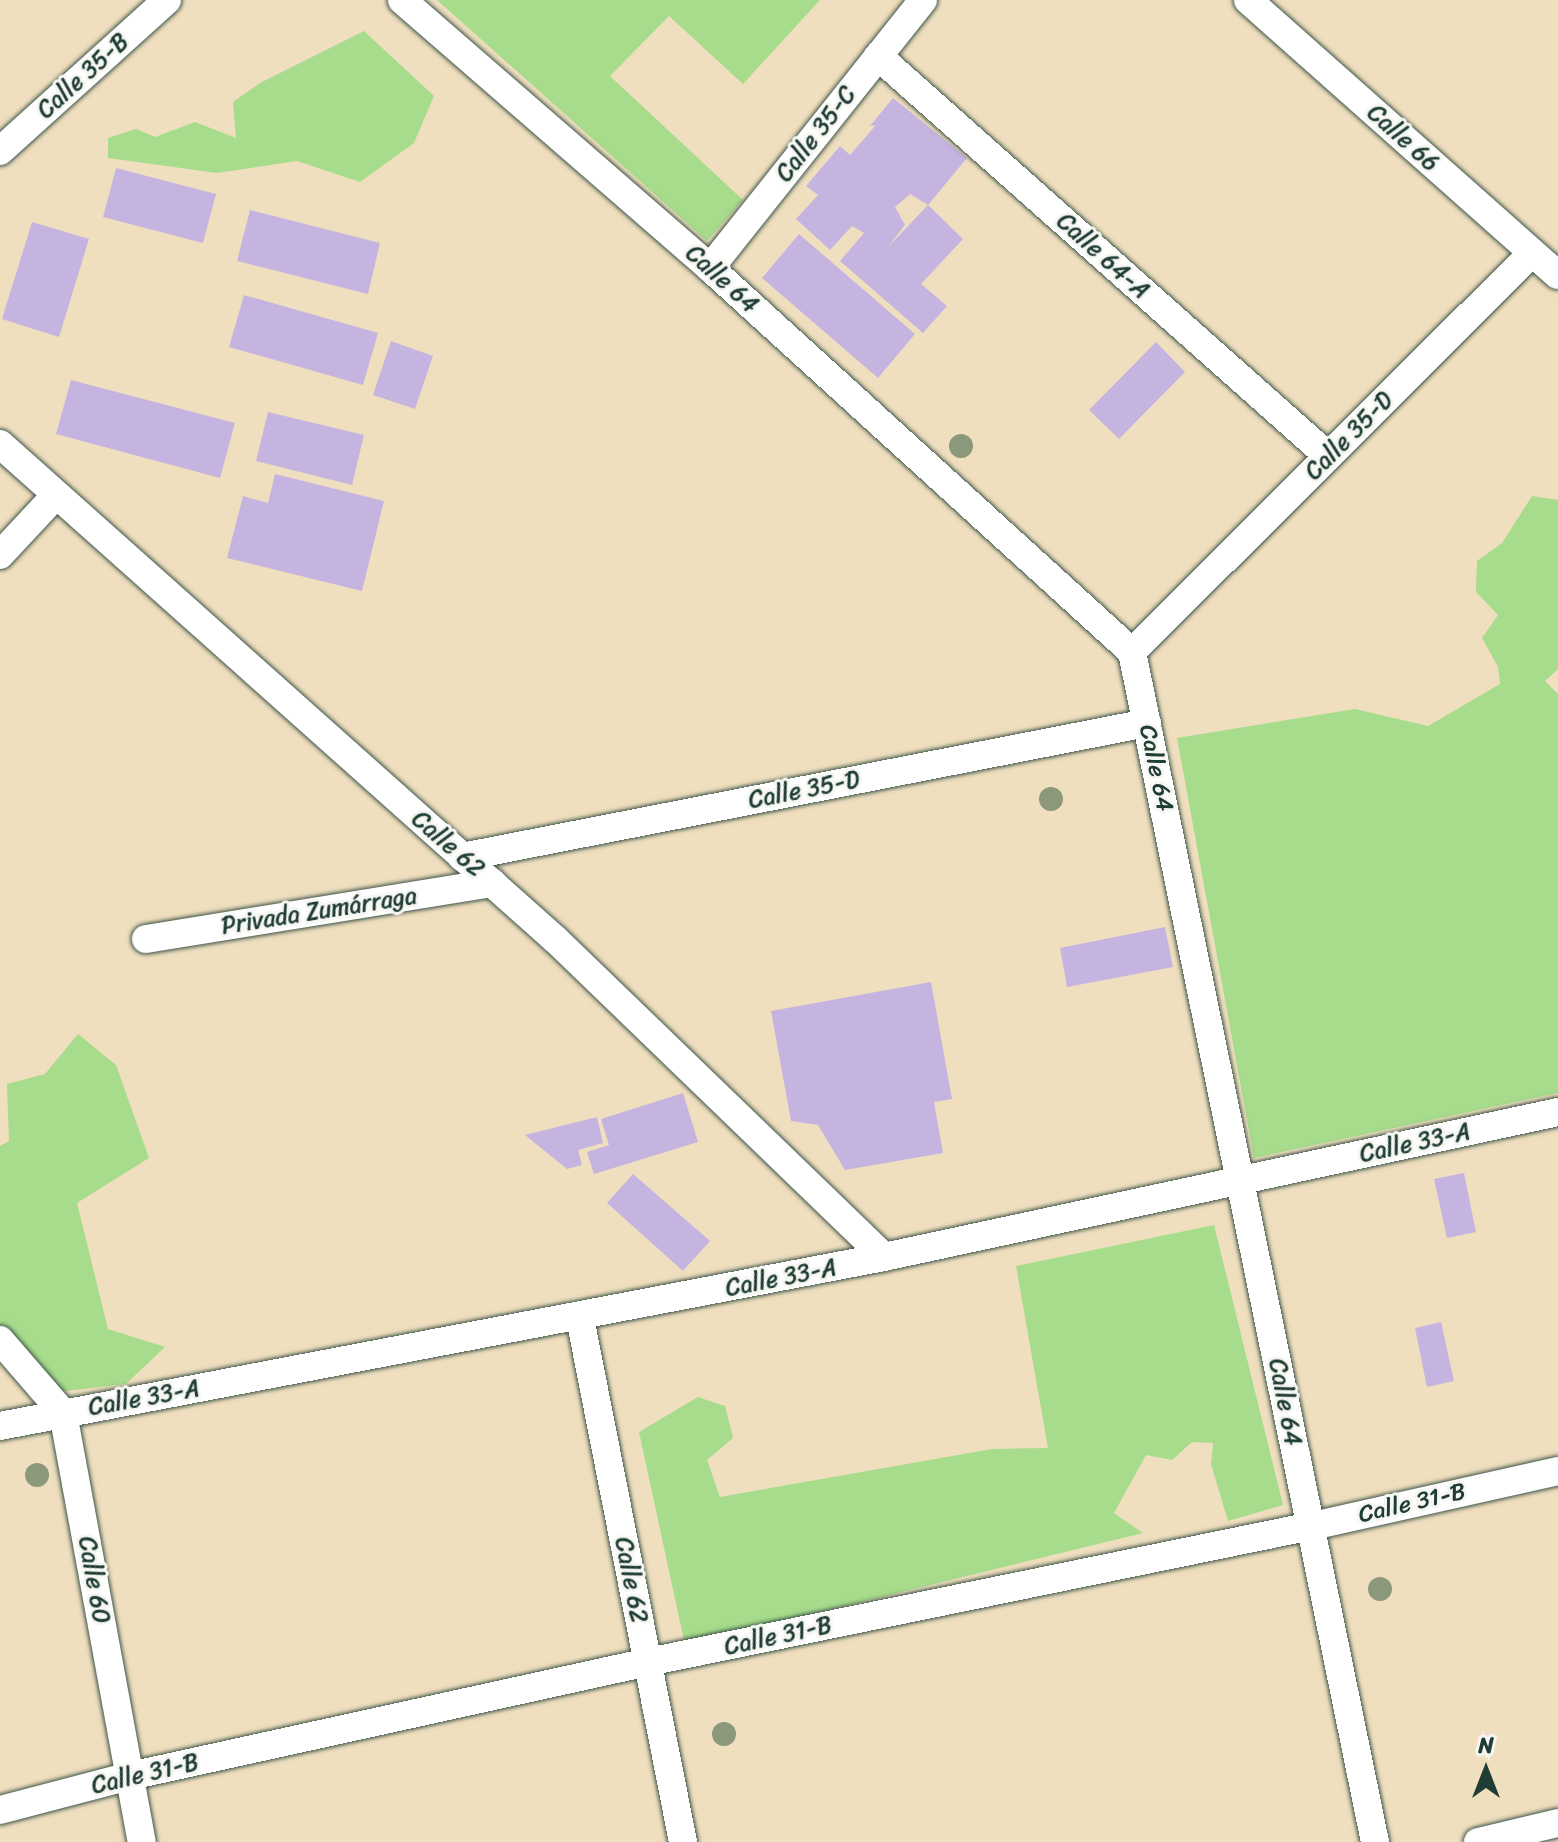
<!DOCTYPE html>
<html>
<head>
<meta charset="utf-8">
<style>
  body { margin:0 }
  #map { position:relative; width:1558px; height:1842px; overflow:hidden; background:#f0dfbf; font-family:Sriracha,sans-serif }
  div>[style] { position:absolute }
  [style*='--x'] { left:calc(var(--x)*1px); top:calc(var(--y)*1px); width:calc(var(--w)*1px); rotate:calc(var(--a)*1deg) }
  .green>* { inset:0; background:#a7dc8c }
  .building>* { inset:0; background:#c5b4e0 }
  .roads { filter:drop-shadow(0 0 2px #3e5549) drop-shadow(0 0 2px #3e5549) }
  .minor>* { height:28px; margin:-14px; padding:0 14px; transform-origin:14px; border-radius:14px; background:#fff }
  .trees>* { width:24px; height:24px; margin:-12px; border-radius:50%; background:#8c987c }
  span { translate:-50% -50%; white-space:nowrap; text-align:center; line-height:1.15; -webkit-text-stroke:6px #f6f6f2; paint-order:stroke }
  .street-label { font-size:24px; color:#1f3d34 }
  .north { position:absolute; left:1446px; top:1730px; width:80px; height:80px; -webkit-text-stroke:6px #f6f6f2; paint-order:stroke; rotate:0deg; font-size:22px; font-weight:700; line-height:32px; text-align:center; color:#1f3d34 }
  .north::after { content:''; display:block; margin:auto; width:28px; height:36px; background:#1f3d34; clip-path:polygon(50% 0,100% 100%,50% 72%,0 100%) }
</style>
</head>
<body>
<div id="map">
  <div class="green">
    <div style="clip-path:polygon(437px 0,820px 0,743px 84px,669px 16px,610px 76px,743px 200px,707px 241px)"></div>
    <div style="clip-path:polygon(364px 31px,434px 96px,414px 143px,360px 182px,297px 161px,217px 173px,108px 158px,108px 138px,136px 129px,155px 137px,195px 122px,236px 138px,233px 102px,260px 83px)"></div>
    <div style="clip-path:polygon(1532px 496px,1558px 500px,1558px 669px,1545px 681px,1558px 694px,1558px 1093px,1254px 1158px,1177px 738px,1355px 709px,1428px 726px,1500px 684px,1498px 667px,1482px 638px,1498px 615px,1476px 592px,1477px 561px,1502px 543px)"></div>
    <div style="clip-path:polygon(78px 1034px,116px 1065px,149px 1158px,77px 1203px,108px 1329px,165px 1347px,126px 1384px,57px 1392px,0 1327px,0 1146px,9px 1141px,7px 1084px,45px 1074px)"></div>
    <div style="clip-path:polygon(1214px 1225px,1283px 1505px,1228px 1521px,1211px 1464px,1213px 1443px,1192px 1442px,1172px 1460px,1146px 1455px,1114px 1513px,1143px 1533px,685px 1645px,639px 1432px,698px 1397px,725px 1406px,733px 1438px,707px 1460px,720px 1497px,992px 1449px,1048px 1448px,1016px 1266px)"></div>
  </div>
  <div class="building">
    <div style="clip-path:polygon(893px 98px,967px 158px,928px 205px,910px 194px,895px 207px,905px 225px,888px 247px,928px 205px,963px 239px,921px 284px,947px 306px,923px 333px,840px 261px,864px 233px,852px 226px,830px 250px,796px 219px,818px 195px,806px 186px,840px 146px,850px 155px,876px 125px,870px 126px)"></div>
    <div style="clip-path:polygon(116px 168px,216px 194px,203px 243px,103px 217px)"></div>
    <div style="clip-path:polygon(250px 210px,380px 243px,368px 294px,237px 261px)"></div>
    <div style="clip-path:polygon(32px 222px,89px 239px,59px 337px,2px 319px)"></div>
    <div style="clip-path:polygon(799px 234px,915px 334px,878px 378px,762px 278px)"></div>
    <div style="clip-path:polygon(244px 295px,378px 333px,363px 385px,229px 347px)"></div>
    <div style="clip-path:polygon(391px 341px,433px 356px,415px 409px,373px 395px)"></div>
    <div style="clip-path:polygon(1156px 342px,1185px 372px,1119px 439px,1089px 410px)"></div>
    <div style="clip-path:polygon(71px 380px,235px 423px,220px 478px,56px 434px)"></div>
    <div style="clip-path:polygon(268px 412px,364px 435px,352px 485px,256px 461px)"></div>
    <div style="clip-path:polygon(275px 474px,384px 501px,362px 591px,227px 558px,243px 496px,268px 503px)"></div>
    <div style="clip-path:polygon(1165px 927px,1173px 967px,1067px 987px,1060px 948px)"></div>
    <div style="clip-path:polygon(931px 982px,952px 1099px,934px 1102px,943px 1153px,845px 1170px,818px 1125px,791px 1121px,771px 1011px)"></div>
    <div style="clip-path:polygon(683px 1093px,698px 1142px,594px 1174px,587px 1152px,609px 1145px,601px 1119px)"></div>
    <div style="clip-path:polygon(597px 1117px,603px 1143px,578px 1150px,582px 1165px,567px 1169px,525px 1135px)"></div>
    <div style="clip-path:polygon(1464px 1173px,1476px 1232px,1447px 1238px,1434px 1179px)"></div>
    <div style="clip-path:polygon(633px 1174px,710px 1241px,683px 1271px,607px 1203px)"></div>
    <div style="clip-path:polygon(1441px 1322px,1454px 1381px,1427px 1387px,1415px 1328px)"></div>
  </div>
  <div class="roads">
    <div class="minor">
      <div style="--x:402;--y:0;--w:408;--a:41"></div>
      <div style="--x:710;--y:268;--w:571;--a:42.3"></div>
      <div style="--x:1132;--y:652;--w:1215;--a:78.46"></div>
      <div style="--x:1248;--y:0;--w:414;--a:41.6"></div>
      <div style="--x:878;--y:56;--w:602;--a:41.63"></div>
      <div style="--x:0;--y:151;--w:225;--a:-42.1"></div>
      <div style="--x:710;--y:268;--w:342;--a:-51.5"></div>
      <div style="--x:0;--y:444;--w:745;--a:41.74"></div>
      <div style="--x:556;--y:940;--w:456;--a:44"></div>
      <div style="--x:0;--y:555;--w:81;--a:-47"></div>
      <div style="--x:1132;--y:652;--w:565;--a:-44.93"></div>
      <div style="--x:462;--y:857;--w:698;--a:-11.07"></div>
      <div style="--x:146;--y:939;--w:351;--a:-9.2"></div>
      <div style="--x:580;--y:1318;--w:534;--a:78.88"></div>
      <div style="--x:0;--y:1340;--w:96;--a:49.2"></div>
      <div style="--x:63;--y:1413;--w:436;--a:79.6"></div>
      <div style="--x:0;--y:1426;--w:900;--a:-10.82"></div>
      <div style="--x:884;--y:1257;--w:689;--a:-12.14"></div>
      <div style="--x:0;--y:1810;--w:134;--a:-14.7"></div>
      <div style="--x:130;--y:1776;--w:530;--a:-12.41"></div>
      <div style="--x:648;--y:1662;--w:678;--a:-11.58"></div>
      <div style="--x:1312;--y:1526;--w:252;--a:-12.6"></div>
      <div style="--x:1478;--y:1842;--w:82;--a:-13.4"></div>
    </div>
  </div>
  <div class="trees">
    <div style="left:961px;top:446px"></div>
    <div style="left:1051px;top:799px"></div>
    <div style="left:37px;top:1475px"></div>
    <div style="left:1380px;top:1589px"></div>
    <div style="left:724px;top:1734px"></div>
  </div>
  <div class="street-label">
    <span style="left:83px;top:76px;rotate:-42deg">Calle 35-B</span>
    <span style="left:816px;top:134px;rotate:-52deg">Calle 35-C</span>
    <span style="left:1403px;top:138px;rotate:42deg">Calle 66</span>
    <span style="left:1103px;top:256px;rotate:42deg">Calle 64-A</span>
    <span style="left:722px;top:279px;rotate:42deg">Calle 64</span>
    <span style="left:1349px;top:436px;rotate:-45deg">Calle 35-D</span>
    <span style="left:1156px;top:768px;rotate:78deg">Calle 64</span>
    <span style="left:804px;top:790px;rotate:-11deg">Calle 35-D</span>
    <span style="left:448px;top:844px;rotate:41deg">Calle 62</span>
    <span style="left:319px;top:911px;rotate:-9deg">Privada Zumárraga</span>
    <span style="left:1415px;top:1143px;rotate:-12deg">Calle 33-A</span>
    <span style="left:781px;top:1278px;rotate:-11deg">Calle 33-A</span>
    <span style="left:144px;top:1398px;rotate:-10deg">Calle 33-A</span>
    <span style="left:1285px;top:1402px;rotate:79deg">Calle 64</span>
    <span style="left:1412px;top:1503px;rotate:-13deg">Calle 31-B</span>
    <span style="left:94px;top:1580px;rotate:80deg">Calle 60</span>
    <span style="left:631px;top:1580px;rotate:79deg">Calle 62</span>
    <span style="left:778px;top:1636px;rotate:-12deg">Calle 31-B</span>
    <span style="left:145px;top:1774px;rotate:-13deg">Calle 31-B</span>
  </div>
  <div class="north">N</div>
</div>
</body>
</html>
